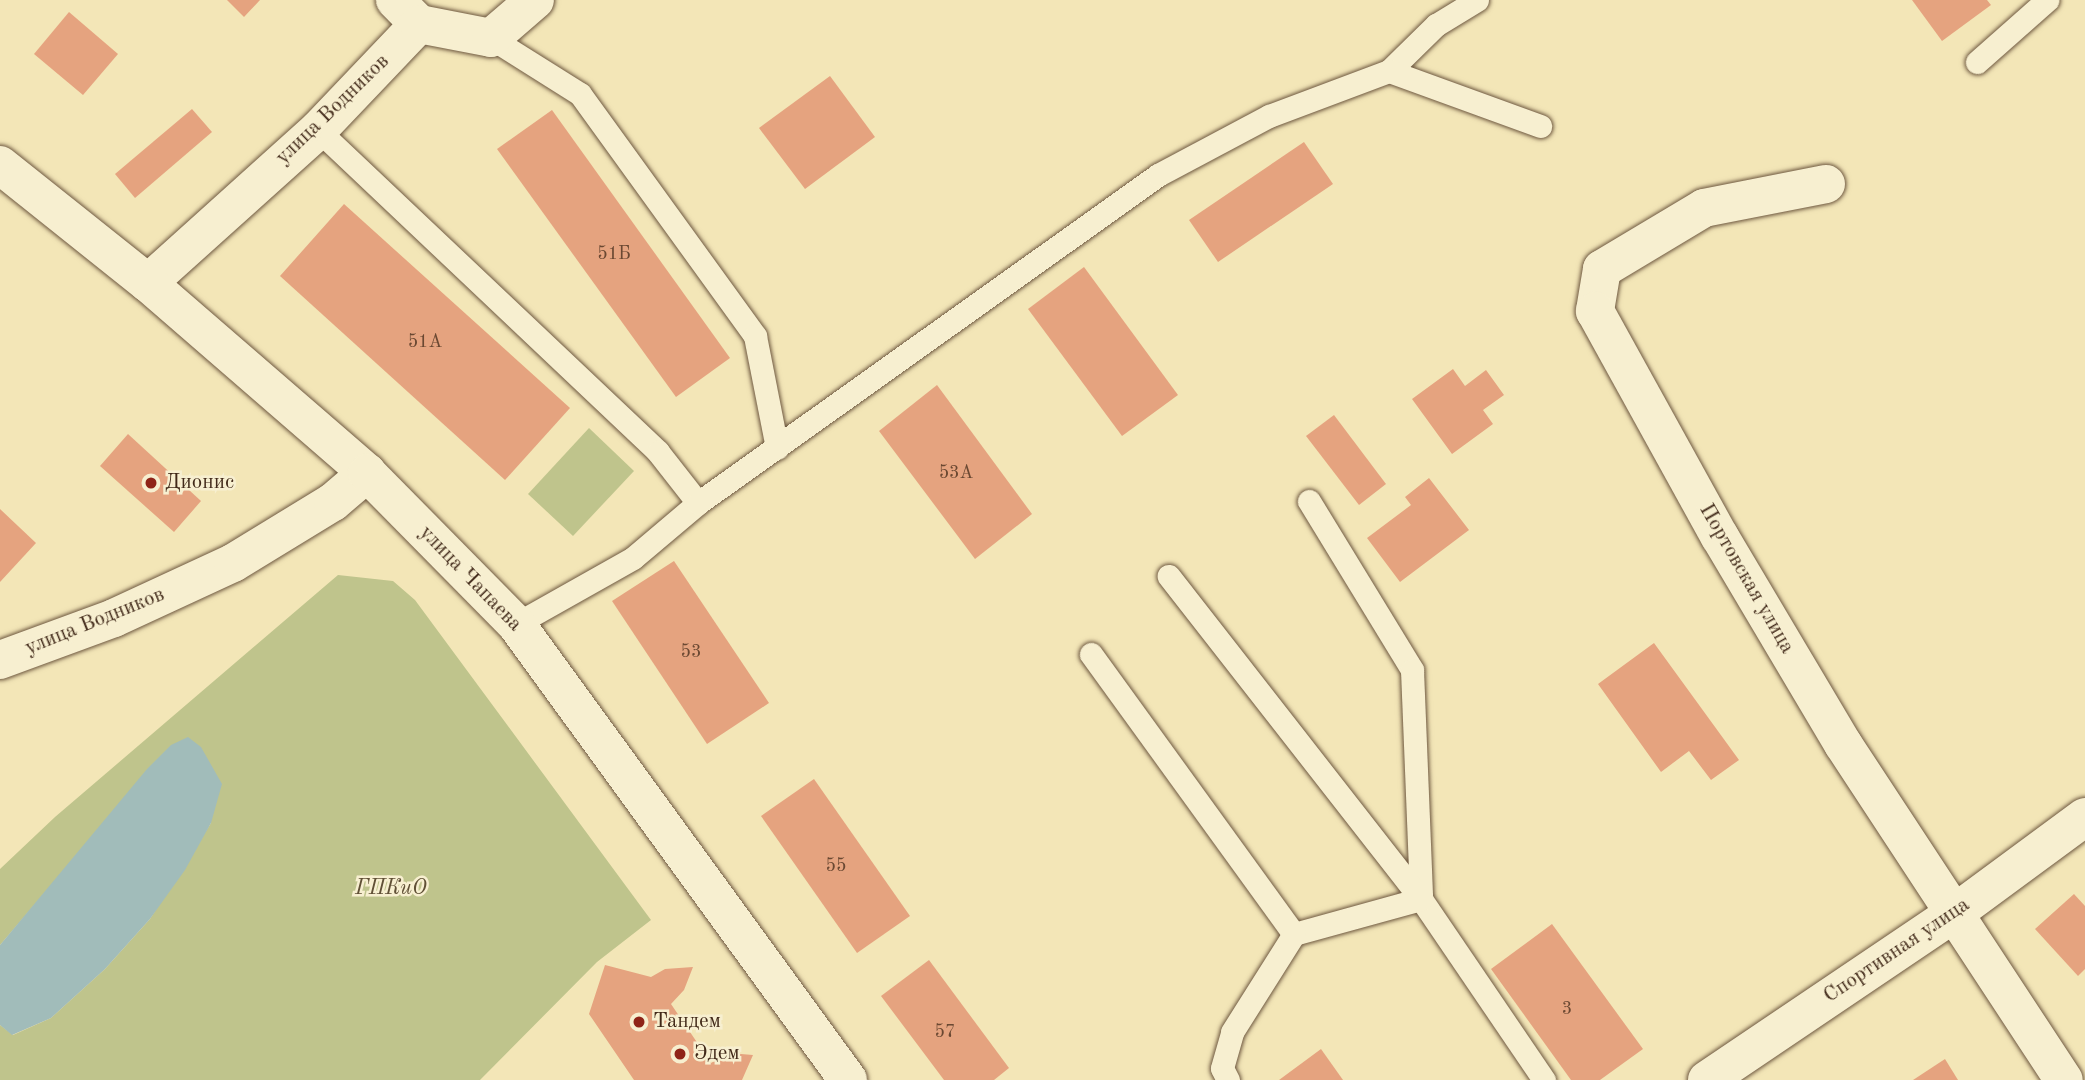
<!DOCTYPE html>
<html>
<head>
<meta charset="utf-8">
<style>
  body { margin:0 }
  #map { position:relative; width:2085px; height:1080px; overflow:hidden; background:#f3e6b7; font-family:"Old Standard TT",serif }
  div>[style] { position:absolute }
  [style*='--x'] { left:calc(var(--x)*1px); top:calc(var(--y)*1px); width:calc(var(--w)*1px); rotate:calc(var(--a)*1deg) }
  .green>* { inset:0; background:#bfc48c }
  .water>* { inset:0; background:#a1bcba }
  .building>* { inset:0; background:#e5a37f }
  .roads { filter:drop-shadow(0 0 2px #6e5840) drop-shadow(0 0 2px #6e5840) }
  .service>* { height:23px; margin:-11.5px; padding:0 11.5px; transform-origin:11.5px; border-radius:11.5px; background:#f7efd0 }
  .minor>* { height:38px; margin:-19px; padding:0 19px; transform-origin:19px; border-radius:19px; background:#f7efd0 }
  .secondary>* { height:38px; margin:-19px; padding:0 19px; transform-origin:19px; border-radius:19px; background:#f7efd0 }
  .dots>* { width:19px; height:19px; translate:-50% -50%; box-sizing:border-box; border:4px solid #f7efd0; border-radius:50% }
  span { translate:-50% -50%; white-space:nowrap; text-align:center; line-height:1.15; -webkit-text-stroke:5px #f7efd0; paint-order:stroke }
  .number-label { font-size:18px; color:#6a4832 }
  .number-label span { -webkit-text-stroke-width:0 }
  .street-label { font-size:21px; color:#412919 }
  .poi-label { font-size:21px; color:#412919 }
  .left { translate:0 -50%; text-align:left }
  .park-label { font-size:21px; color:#605036; font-style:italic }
</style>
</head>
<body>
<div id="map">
  <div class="green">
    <div style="clip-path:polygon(589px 428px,634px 471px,573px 536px,528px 494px)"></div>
    <div style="clip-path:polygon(338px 575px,393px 581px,415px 600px,651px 920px,597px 962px,480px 1080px,0 1080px,0 1025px,13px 1035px,51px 1018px,105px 969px,150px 919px,211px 823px,111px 815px,0 945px,0 869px,55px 817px)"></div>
  </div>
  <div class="water">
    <div style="clip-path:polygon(188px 737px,201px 747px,222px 784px,211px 823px,185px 870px,150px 919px,105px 969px,51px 1018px,12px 1035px,0 1025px,0 945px,147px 769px,171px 745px)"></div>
  </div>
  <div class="building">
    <div style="clip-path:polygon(227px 0,260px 0,244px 17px)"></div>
    <div style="clip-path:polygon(1912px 0,1987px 0,1991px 5px,1942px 41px)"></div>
    <div style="clip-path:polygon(69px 12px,118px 54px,83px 95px,34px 54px)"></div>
    <div style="clip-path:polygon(830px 76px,875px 137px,805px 189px,759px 128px)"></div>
    <div style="clip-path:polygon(192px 109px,212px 132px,135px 198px,115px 174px)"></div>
    <div style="clip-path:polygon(552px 110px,730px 358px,676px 397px,497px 149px)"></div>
    <div style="clip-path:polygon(1304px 142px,1333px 184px,1218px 262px,1189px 220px)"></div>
    <div style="clip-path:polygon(344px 204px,570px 408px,505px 480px,280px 276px)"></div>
    <div style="clip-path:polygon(1084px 267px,1178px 395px,1122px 436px,1028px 309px)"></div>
    <div style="clip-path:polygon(1453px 369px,1465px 386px,1486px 370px,1504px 395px,1483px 410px,1493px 424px,1452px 454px,1412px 399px)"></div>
    <div style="clip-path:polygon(937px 385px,1032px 514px,975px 559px,879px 431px)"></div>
    <div style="clip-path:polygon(1334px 415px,1386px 484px,1359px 505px,1306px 436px)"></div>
    <div style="clip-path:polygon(128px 434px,201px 501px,174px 532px,100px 466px)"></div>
    <div style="clip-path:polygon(1429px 478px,1469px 530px,1400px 582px,1367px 538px,1411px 505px,1405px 497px)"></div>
    <div style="clip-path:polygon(0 509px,36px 543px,0 582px)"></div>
    <div style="clip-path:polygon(674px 561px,769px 703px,707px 744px,612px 601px)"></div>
    <div style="clip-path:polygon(1654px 643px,1739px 760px,1711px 780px,1689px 751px,1661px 772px,1598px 684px)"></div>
    <div style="clip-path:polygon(814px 779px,910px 916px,857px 953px,761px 816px)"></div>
    <div style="clip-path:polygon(2074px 894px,2085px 906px,2085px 969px,2078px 976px,2035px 929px)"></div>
    <div style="clip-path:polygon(1552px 924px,1643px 1049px,1600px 1080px,1571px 1080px,1491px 969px)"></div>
    <div style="clip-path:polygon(929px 960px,1009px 1068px,994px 1080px,944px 1080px,881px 996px)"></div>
    <div style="clip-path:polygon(605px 965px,651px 977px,665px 969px,693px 967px,684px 990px,671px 1004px,711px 1063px,729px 1053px,753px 1055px,742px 1080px,634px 1080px,589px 1014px)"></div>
    <div style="clip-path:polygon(1321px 1049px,1343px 1080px,1279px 1080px)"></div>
    <div style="clip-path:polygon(1945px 1059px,1958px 1080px,1913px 1080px)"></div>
  </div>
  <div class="roads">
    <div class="service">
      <div style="--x:491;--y:38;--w:105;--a:32.2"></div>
      <div style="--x:580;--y:94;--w:299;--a:54.1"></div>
      <div style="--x:755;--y:336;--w:114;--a:78.9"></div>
      <div style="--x:1977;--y:62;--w:94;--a:-41.5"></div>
      <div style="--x:1389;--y:71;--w:66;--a:-44.4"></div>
      <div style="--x:1436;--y:25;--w:48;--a:-31.4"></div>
      <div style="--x:318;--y:130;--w:468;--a:43.4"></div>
      <div style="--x:658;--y:452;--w:65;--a:51.9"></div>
      <div style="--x:1309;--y:501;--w:198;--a:58.6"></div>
      <div style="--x:1412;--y:670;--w:229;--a:87.7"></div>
      <div style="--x:1421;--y:899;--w:219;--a:55.8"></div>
      <div style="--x:516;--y:624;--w:134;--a:-29.4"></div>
      <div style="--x:633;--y:558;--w:85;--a:-40.2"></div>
      <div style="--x:698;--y:503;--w:565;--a:-35.49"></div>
      <div style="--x:1158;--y:175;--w:126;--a:-28"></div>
      <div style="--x:1269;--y:116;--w:128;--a:-20.6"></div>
      <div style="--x:1389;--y:71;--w:161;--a:20"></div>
      <div style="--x:1091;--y:654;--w:346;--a:54.1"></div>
      <div style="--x:1294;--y:934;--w:132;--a:-15.4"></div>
      <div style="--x:1421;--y:899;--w:410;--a:-128"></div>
      <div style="--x:1228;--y:1080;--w:13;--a:-117"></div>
      <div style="--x:1222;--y:1068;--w:37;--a:-74"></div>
      <div style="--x:1232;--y:1032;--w:116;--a:-57.7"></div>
    </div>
    <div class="minor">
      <div style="--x:395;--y:0;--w:34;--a:45"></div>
      <div style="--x:1826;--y:184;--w:124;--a:168.9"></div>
      <div style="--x:1704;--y:208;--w:119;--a:149.1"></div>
      <div style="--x:1602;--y:269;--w:43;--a:99.5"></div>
      <div style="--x:1595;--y:311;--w:258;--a:61.1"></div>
      <div style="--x:1720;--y:537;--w:241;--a:59.3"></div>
      <div style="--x:1843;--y:744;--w:402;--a:56.7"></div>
      <div style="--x:148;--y:283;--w:229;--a:-42"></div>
      <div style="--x:318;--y:130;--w:146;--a:-46.4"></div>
      <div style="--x:419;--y:24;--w:73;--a:11"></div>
      <div style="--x:491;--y:38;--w:58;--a:-40.8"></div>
      <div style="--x:0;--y:660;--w:121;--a:-20.2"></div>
      <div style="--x:114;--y:618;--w:131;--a:-24.8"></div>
      <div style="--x:233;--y:563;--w:117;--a:-31.4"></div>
      <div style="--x:333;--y:502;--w:45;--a:-40.5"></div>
      <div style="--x:1707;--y:1080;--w:295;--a:-34"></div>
      <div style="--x:1952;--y:915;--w:165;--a:-36.4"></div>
    </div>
    <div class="secondary">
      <div style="--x:0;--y:165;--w:189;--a:38.6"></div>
      <div style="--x:148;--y:283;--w:290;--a:40.9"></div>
      <div style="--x:367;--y:473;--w:212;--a:45.4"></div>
      <div style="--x:516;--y:624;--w:564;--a:53.94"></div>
    </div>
  </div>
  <div class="dots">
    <div style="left:151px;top:483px;background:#8f2418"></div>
    <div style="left:639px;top:1022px;background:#8f2418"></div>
    <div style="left:680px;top:1054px;background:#8f2418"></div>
  </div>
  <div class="number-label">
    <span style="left:614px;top:254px">51Б</span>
    <span style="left:425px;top:342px">51А</span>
    <span style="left:956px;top:473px">53А</span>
    <span style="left:691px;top:652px">53</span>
    <span style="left:836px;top:866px">55</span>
    <span style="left:1567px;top:1009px">3</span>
    <span style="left:945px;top:1032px">57</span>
  </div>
  <div class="street-label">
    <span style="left:333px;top:110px;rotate:-44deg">улица Водников</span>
    <span style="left:470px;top:579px;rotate:46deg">улица Чапаева</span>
    <span style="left:1746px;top:579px;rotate:60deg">Портовская улица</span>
    <span style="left:95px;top:622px;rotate:-22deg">улица Водников</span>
    <span style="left:1897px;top:951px;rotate:-34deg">Спортивная улица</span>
  </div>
  <div class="poi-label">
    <span class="left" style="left:165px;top:483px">Дионис</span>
    <span class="left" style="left:653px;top:1022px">Тандем</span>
    <span class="left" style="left:694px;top:1054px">Эдем</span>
  </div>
  <div class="park-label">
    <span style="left:391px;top:889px">ГПКиО</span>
  </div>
</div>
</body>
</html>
